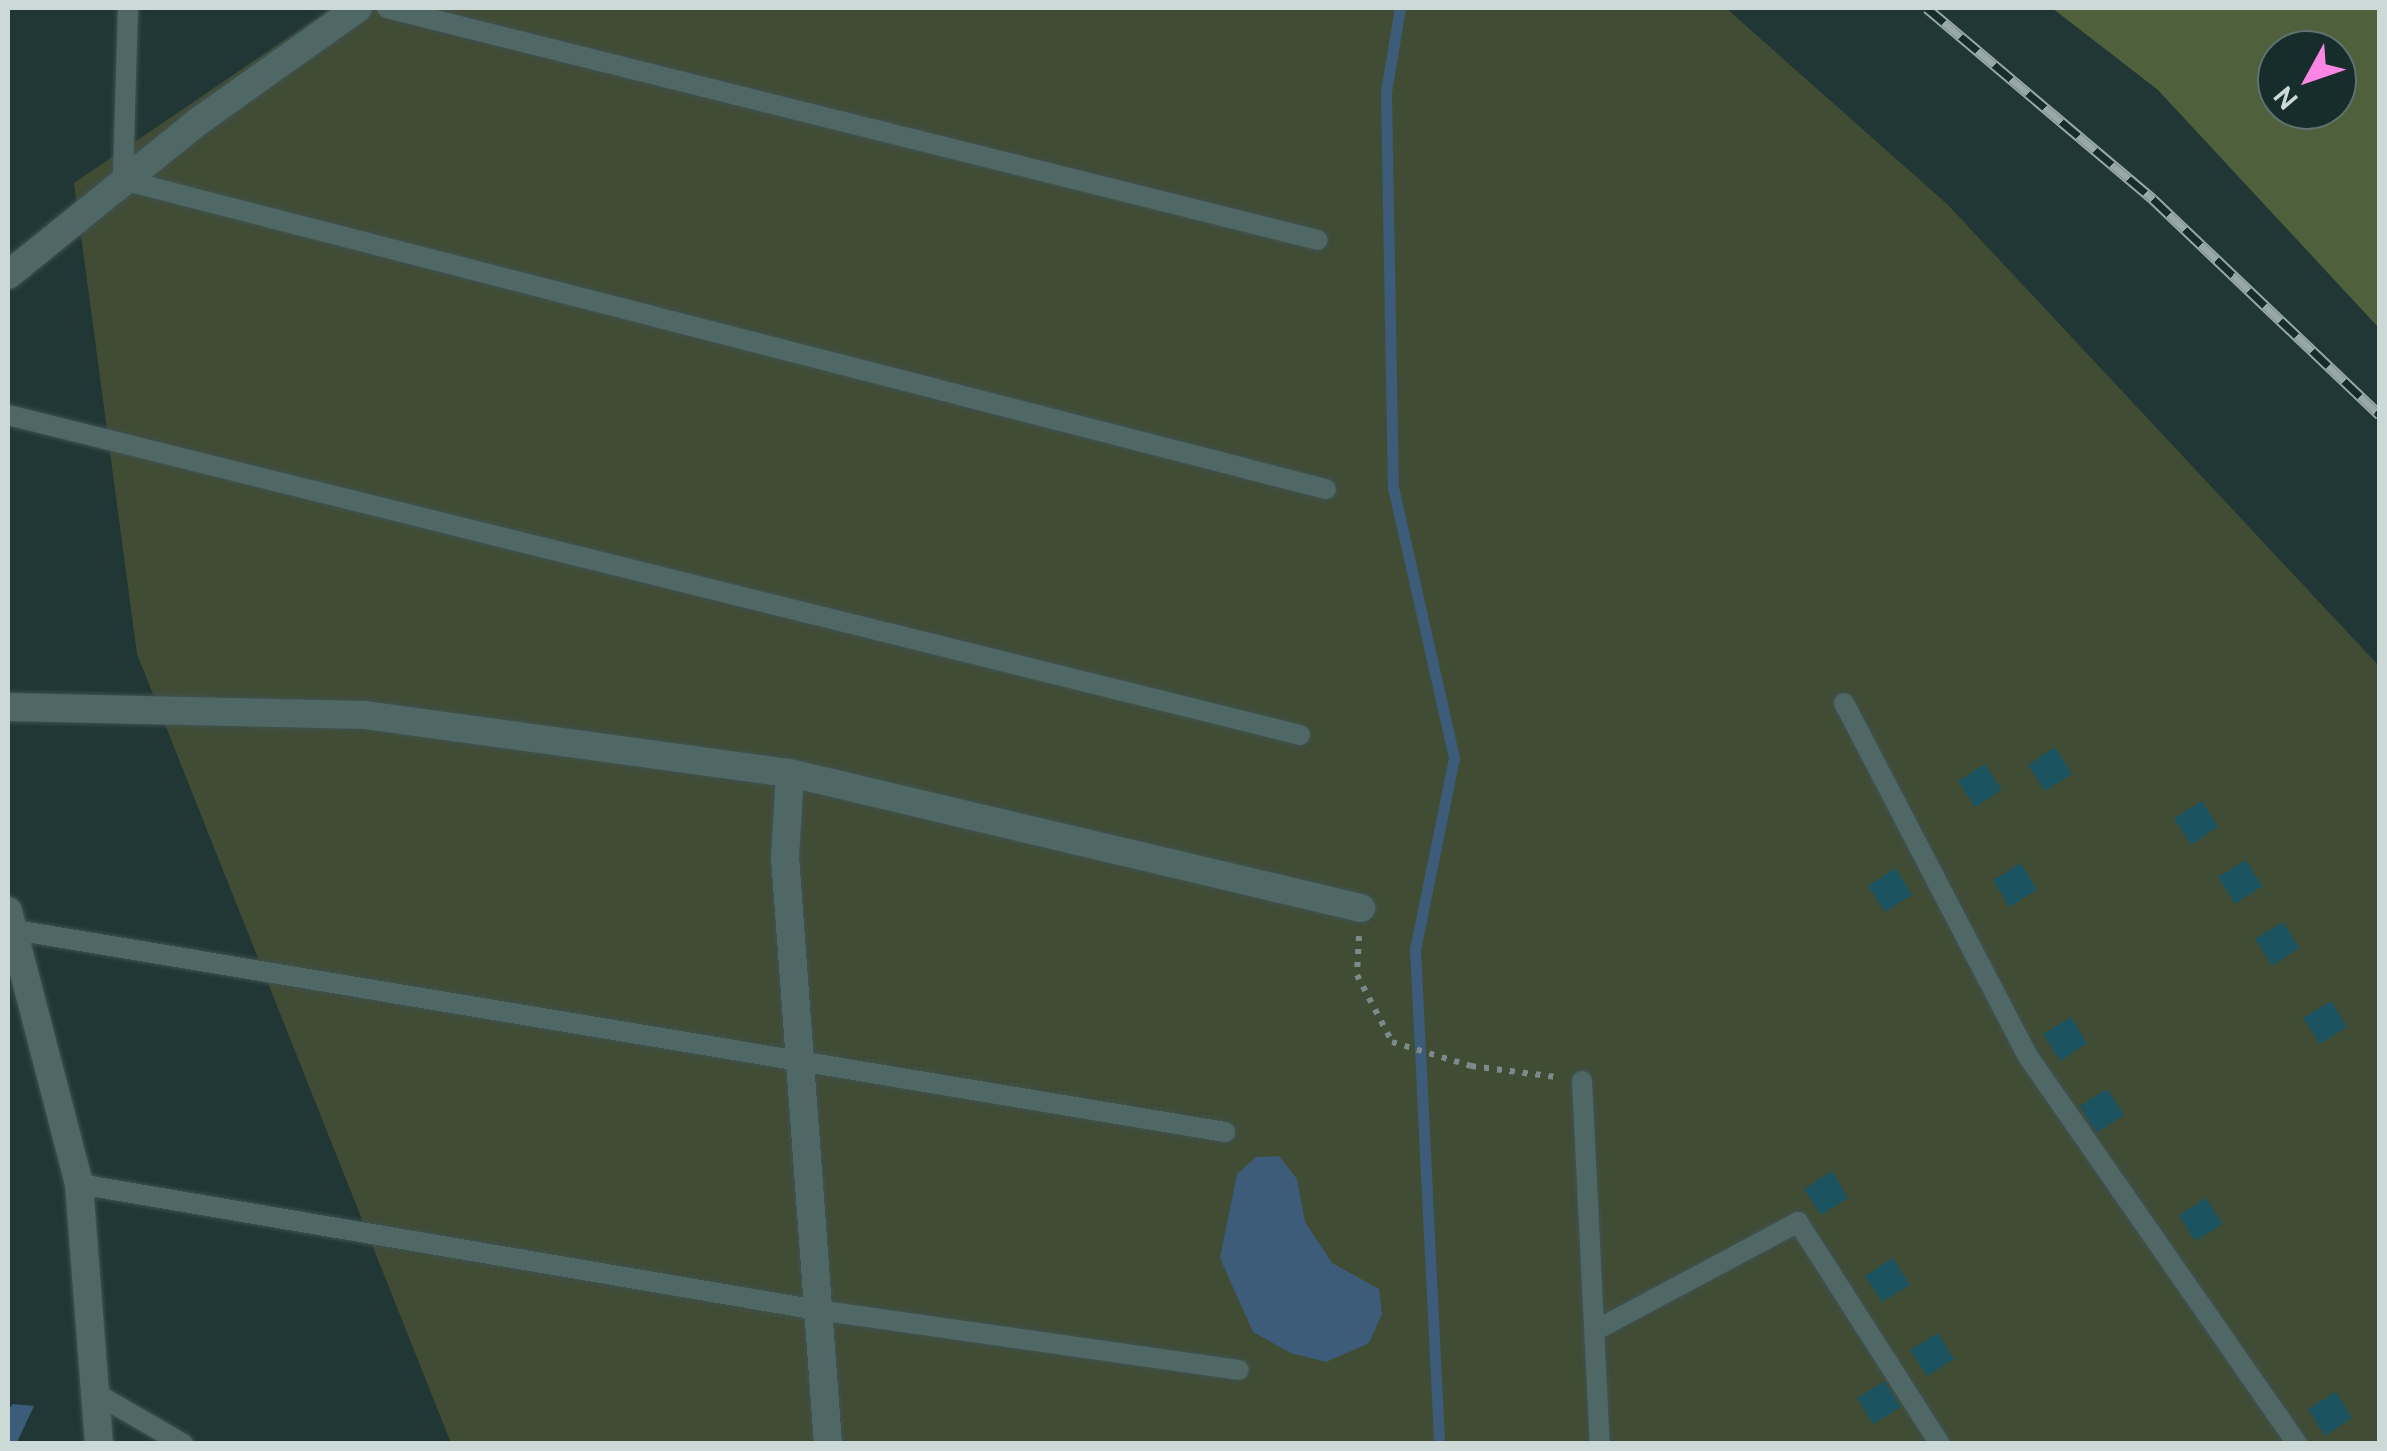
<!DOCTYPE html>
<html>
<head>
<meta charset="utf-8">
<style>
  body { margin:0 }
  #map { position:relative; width:2387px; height:1451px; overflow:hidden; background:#213735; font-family:Cabin,sans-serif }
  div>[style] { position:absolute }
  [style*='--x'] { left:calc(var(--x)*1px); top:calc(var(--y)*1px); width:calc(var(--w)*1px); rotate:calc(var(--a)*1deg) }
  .green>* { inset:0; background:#414c35 }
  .forest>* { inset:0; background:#4f613c }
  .water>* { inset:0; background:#3c5c79 }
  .stream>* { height:11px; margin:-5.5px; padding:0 5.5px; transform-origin:5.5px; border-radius:5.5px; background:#3c5c79 }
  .building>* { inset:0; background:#1c5361 }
  .path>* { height:6px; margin-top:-3px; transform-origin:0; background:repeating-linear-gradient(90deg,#7a8b89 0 5px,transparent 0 13px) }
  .roads { filter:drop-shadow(0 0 2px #3f5251) drop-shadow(0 0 2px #3f5251) }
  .service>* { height:20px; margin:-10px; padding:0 10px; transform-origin:10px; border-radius:10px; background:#506865 }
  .minor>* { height:28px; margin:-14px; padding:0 14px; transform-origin:14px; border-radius:14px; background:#506865 }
  .rail>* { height:11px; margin-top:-5.5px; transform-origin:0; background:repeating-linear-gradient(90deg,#172d2b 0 22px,#97a8a6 0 44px); box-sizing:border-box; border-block:2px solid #97a8a6 }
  span { translate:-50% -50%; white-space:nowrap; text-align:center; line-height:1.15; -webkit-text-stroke:10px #172d2b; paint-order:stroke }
  .frame { position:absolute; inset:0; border:10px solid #cbd9d7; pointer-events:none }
  .north { position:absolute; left:2257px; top:30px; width:100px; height:100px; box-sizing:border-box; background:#172d2b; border:2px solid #5f7270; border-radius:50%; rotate:230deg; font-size:28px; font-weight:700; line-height:40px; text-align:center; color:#cbd9d7 }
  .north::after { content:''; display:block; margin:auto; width:35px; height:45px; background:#fc86e4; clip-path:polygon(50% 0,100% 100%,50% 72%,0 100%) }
</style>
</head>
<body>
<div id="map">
  <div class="green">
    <div style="clip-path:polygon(332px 8px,1726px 8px,1948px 205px,2379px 666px,2379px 1443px,451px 1443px,137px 654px,74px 183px)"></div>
  </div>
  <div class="forest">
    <div style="clip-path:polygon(evenodd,2052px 8px,2379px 8px,2379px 328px,2158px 90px,2052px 8px,2277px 50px,2337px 50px,2337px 110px,2277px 110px,2277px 50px)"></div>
  </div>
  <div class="water">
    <div style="clip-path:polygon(1279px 1156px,1297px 1179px,1305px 1222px,1332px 1263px,1379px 1289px,1382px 1314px,1369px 1343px,1326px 1362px,1291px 1353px,1253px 1332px,1220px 1258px,1237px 1174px,1256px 1157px)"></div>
    <div style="clip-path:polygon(13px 1404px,34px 1406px,17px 1442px,8px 1443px,8px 1410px)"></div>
  </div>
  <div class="stream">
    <div style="--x:1400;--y:8;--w:85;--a:99.5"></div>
    <div style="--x:1386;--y:92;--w:395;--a:89"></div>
    <div style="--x:1393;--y:487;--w:278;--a:77.3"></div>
    <div style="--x:1454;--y:758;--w:195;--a:101.5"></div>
    <div style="--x:1415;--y:949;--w:496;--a:87.2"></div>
  </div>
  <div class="building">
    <div style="clip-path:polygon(2055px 747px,2072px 774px,2045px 791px,2028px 765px)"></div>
    <div style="clip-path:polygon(1985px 764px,2002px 790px,1975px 807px,1958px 781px)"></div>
    <div style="clip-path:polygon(2202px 801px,2218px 827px,2191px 845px,2174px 818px)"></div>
    <div style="clip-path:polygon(2246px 860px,2262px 886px,2235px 904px,2218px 877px)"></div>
    <div style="clip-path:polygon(2021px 863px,2037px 890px,2009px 907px,1993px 880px)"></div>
    <div style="clip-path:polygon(1896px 868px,1912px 895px,1885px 912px,1868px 886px)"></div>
    <div style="clip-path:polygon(2283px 922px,2299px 948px,2272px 966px,2255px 939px)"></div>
    <div style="clip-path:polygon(2331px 1001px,2347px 1027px,2320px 1044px,2303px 1018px)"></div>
    <div style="clip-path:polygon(2071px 1017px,2087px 1043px,2060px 1061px,2043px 1034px)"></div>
    <div style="clip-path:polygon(2107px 1089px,2124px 1115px,2096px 1133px,2080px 1106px)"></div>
    <div style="clip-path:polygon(1832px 1171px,1848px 1198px,1821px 1215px,1804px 1189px)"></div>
    <div style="clip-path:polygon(2206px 1198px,2223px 1224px,2195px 1241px,2179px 1215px)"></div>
    <div style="clip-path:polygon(1893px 1258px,1910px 1285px,1882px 1302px,1865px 1276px)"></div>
    <div style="clip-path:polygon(1938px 1333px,1954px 1359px,1927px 1376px,1910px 1350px)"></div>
    <div style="clip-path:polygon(1885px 1381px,1901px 1407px,1873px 1424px,1857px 1398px)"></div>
    <div style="clip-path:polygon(2336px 1392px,2352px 1418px,2325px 1436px,2308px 1409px)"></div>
  </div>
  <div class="path">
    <div style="--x:1359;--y:936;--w:39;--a:93"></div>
    <div style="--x:1357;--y:975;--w:76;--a:62.4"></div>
    <div style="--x:1392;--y:1042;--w:83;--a:16.9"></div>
    <div style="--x:1471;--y:1066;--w:86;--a:7.4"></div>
  </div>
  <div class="roads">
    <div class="service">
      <div style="--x:128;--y:8;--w:172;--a:91.7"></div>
      <div style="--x:123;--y:180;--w:1242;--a:14.41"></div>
      <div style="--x:387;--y:8;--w:959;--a:13.99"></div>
      <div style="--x:8;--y:415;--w:1331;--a:13.91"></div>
      <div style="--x:1844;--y:703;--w:397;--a:62.5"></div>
      <div style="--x:2027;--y:1055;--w:474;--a:55.2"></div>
      <div style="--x:15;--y:930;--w:1227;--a:9.48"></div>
      <div style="--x:1582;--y:1081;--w:363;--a:87.2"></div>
      <div style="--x:79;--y:1184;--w:750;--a:9.68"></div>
      <div style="--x:818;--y:1310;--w:425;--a:8.1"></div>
      <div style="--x:1598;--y:1329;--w:227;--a:-28.1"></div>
      <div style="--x:1798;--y:1222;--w:264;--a:57.4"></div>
      <div style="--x:95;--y:1393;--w:102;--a:30.1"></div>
    </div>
    <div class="minor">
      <div style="--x:8;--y:275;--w:245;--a:-38.9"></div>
      <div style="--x:199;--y:121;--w:195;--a:-35.4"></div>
      <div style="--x:8;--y:707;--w:357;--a:1.3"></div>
      <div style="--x:365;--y:715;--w:429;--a:7.8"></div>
      <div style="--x:790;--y:773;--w:587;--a:13.3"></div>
      <div style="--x:790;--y:773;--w:84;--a:93.4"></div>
      <div style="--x:785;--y:857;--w:589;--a:85.81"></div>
      <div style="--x:8;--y:911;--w:282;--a:75.4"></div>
      <div style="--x:79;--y:1184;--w:261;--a:85.6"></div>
    </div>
  </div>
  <div class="rail">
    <div style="--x:1927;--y:8;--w:296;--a:40.2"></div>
    <div style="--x:2153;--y:199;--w:313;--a:43.6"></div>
  </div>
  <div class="frame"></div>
  <div class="north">N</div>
</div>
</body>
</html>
